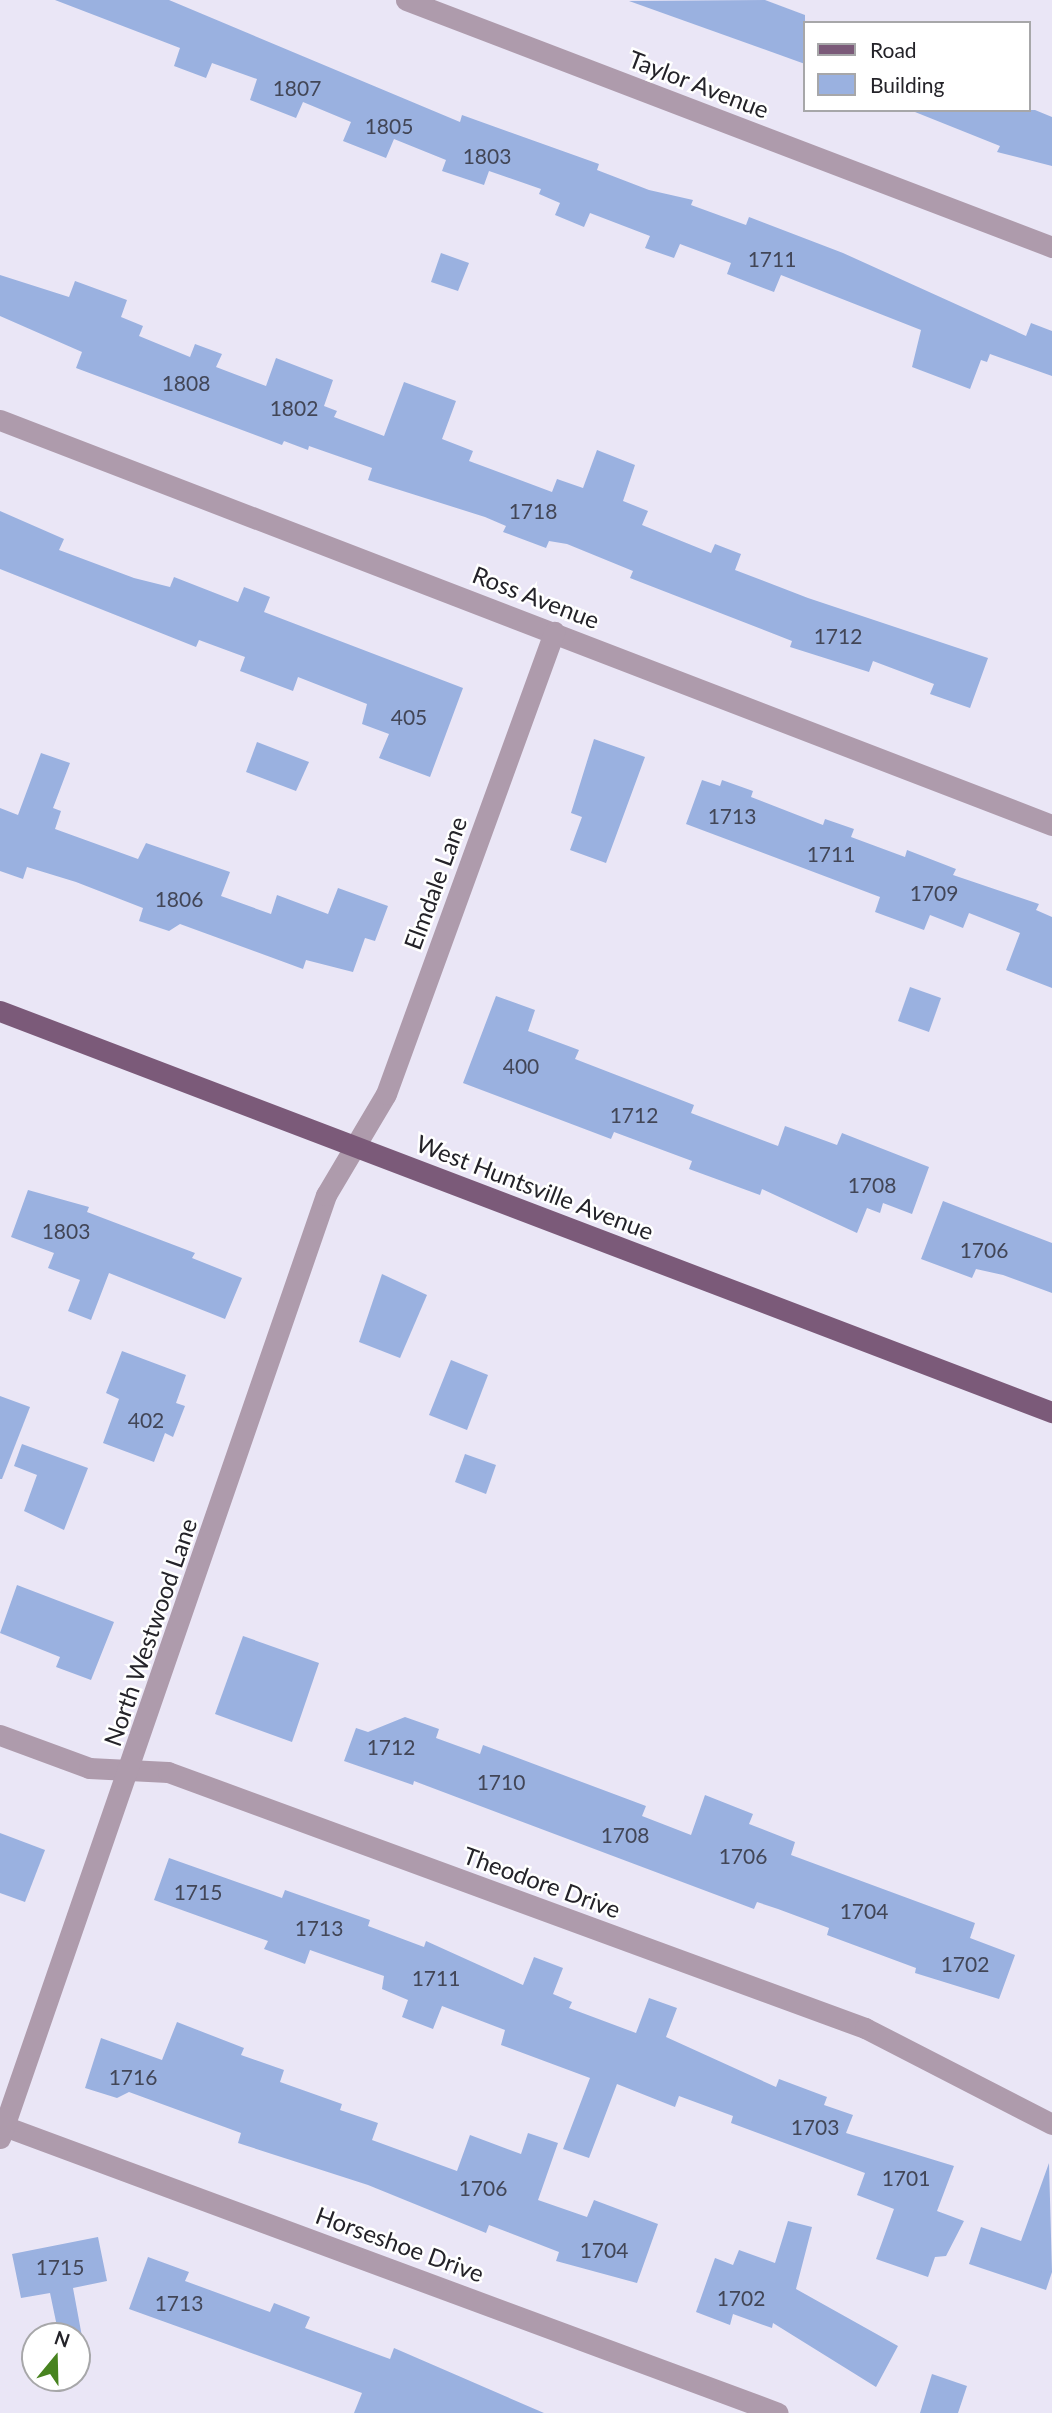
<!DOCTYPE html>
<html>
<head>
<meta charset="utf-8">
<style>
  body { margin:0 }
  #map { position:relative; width:1052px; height:2413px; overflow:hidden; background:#eae6f6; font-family:Lato,sans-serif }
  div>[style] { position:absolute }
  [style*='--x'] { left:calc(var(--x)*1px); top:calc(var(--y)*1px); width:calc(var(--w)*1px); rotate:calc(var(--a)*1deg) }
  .building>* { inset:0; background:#9ab1e0 }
  .minor>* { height:21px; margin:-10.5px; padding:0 10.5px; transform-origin:10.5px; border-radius:10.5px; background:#ae9bac }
  .major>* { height:21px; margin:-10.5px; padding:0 10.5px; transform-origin:10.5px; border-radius:10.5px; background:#7b5a79 }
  span { translate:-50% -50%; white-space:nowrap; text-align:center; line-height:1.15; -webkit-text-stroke:5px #fff; paint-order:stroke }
  .number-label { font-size:21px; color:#424657 }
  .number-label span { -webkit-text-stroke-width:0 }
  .street-label { font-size:24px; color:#242329 }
  .legend { position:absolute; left:803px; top:21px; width:228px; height:91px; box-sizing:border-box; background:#fff; border:2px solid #a7a7a9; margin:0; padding:9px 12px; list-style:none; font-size:21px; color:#242329 }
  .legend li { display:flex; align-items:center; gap:14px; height:35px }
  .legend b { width:35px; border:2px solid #a7a7a9 }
  .north { position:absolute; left:21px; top:2322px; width:70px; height:70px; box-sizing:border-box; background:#fff; border:2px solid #a7a7a9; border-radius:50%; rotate:19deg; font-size:19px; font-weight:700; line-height:28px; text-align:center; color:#242329 }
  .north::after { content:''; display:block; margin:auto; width:24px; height:32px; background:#488320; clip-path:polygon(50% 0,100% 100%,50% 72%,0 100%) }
</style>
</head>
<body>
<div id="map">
  <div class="building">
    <div style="clip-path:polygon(55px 0,169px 0,460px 122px,462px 115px,599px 164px,597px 170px,649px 190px,693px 200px,691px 205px,746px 225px,749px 217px,843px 253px,1026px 336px,1031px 323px,1052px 331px,1052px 376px,990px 354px,987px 362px,981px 360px,970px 389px,912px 367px,921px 330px,781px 275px,774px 292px,727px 274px,731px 263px,680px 244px,674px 258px,645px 248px,650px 236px,590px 213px,584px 227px,555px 215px,560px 203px,539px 194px,541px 189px,489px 171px,484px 185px,442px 171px,446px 160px,394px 139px,386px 158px,343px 141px,351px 122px,303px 102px,296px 118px,250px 100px,257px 79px,212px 63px,206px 78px,174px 66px,180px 48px)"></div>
    <div style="clip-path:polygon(765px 0,805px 15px,805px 64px,629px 1px)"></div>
    <div style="clip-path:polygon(910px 110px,1035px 110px,1052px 117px,1052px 166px,997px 152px,1000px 146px)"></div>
    <div style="clip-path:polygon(441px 253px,469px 263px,458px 291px,431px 282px)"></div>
    <div style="clip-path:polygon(0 275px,69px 297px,75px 281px,127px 300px,121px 317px,143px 326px,139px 336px,190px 357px,195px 344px,222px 354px,216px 367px,266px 386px,276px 358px,333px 380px,324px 406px,337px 411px,334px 417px,384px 436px,404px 382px,456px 401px,442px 439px,473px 451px,469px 461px,552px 492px,557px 479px,583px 488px,597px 450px,635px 465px,623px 501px,648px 511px,642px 525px,711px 553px,715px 544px,741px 554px,735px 570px,808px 598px,988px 658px,970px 708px,930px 694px,934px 684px,873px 661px,869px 672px,790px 647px,792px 641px,630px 578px,633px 571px,567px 544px,549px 541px,546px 548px,503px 532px,506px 526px,485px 517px,368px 480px,372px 468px,309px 446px,308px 450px,284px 441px,282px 445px,76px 368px,82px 352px,0 316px)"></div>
    <div style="clip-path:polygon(0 511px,64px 539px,59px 550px,134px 578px,170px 587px,174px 577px,238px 602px,244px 587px,270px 597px,264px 612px,463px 688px,430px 777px,379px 758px,389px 734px,362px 724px,367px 704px,298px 677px,293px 691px,240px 671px,245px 657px,199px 640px,196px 647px,0 569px)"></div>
    <div style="clip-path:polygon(594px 739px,645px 757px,606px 863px,570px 850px,582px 817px,571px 813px)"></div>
    <div style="clip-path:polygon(257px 742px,309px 762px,296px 791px,246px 772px)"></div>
    <div style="clip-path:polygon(41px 753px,70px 763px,53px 808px,61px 811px,55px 829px,138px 859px,146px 843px,230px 872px,221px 896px,271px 914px,277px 895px,328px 914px,338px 888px,388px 906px,375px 941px,365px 938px,353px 972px,306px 960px,303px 969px,180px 924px,169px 931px,139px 921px,143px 908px,76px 882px,27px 867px,23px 879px,0 871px,0 808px,18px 815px)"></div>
    <div style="clip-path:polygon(702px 780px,720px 786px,722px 780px,753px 791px,751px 797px,823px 825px,825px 819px,854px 829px,851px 837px,905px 857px,907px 850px,956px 869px,953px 875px,1039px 904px,1036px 910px,1052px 917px,1052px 988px,1006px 970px,1020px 933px,969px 913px,963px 928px,930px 915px,924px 930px,875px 912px,880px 897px,686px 824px)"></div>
    <div style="clip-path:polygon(910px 987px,941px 998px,929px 1032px,898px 1021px)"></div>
    <div style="clip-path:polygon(496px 996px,535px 1010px,528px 1031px,579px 1050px,575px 1059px,694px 1105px,691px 1113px,778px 1146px,785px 1126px,837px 1145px,842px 1133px,929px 1167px,912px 1214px,883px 1203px,880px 1213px,867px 1208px,857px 1233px,762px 1189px,760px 1195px,689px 1169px,692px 1161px,614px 1132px,611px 1139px,463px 1083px)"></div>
    <div style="clip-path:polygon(28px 1190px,89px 1207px,87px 1212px,195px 1253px,192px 1258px,242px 1278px,225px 1319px,109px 1273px,91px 1320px,68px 1311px,80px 1280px,48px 1268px,54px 1253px,11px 1237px)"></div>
    <div style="clip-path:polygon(943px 1201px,1052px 1243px,1052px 1293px,1003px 1275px,976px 1269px,972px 1278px,921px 1259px)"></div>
    <div style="clip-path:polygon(382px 1274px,427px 1295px,400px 1358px,359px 1342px)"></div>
    <div style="clip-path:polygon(122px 1351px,186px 1375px,176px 1403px,185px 1406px,173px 1437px,165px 1433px,154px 1462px,103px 1443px,119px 1399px,106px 1393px)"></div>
    <div style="clip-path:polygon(451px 1360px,488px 1375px,467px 1430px,429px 1415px)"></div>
    <div style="clip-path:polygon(0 1396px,30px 1407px,2px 1479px,0 1479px)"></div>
    <div style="clip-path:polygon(22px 1444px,88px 1468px,64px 1530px,24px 1511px,37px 1475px,14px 1466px)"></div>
    <div style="clip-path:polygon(465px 1454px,496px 1465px,486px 1494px,455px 1482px)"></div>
    <div style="clip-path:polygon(17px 1585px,114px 1622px,91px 1680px,56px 1667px,60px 1657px,0 1633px)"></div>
    <div style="clip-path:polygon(243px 1636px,319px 1663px,292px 1742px,215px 1714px)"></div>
    <div style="clip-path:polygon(405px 1717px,439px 1729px,436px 1738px,480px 1754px,483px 1745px,646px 1806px,642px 1816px,691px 1835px,705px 1795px,753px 1814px,749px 1824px,795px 1842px,791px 1855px,975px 1923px,970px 1938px,1015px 1955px,999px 1999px,915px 1973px,916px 1968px,827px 1935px,829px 1928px,778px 1909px,757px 1902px,754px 1909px,414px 1781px,413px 1785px,344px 1761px,356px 1728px,368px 1732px)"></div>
    <div style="clip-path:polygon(0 1833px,45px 1850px,25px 1902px,0 1893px)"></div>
    <div style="clip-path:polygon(169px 1858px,282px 1898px,285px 1890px,370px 1920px,368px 1926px,424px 1947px,426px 1941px,523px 1985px,534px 1957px,563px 1968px,553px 1994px,572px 2002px,569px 2008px,636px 2033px,649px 1998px,677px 2008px,666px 2037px,776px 2087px,779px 2079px,827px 2097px,824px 2105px,853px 2115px,846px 2133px,954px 2166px,937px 2211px,964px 2221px,946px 2256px,935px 2257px,928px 2277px,876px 2259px,894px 2209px,857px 2195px,865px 2173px,731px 2123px,733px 2116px,679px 2096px,675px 2107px,617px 2084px,589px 2158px,563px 2149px,590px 2078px,501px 2045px,505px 2030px,442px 2006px,433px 2029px,402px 2017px,408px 2000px,382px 1989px,384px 1976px,310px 1950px,305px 1964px,264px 1949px,268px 1941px,154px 1900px)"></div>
    <div style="clip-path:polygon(177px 2022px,244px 2048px,241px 2055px,284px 2070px,280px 2082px,342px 2104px,340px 2110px,378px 2123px,372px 2140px,457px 2171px,470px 2135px,521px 2154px,528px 2133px,558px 2143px,538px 2200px,587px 2217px,594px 2200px,658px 2224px,637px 2283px,556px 2261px,559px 2252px,489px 2225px,486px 2233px,368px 2185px,238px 2143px,241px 2133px,129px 2092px,117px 2098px,85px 2088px,101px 2038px,162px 2060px)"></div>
    <div style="clip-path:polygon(1049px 2163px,1052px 2272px,1046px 2290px,969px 2264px,981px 2227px,1021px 2241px)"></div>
    <div style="clip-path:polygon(788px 2221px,812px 2227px,796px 2289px,898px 2346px,876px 2387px,773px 2323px,772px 2328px,733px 2314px,730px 2325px,696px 2312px,715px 2258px,733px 2265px,739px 2250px,775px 2263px)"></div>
    <div style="clip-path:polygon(98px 2237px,107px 2281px,73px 2288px,83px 2342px,77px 2344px,77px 2336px,59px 2336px,50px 2293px,21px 2298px,12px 2254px)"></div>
    <div style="clip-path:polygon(148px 2257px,189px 2272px,185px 2281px,270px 2312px,274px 2303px,310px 2317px,305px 2328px,390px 2359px,394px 2348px,544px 2413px,354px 2413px,362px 2393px,129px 2309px)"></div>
    <div style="clip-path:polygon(932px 2374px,967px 2386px,958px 2413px,920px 2413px)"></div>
  </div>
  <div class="minor">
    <div style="--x:406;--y:0;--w:692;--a:20.92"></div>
    <div style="--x:0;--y:420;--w:1127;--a:21.06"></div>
    <div style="--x:0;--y:1735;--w:95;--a:20.3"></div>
    <div style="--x:89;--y:1768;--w:79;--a:2.9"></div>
    <div style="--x:168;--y:1772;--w:743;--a:20.17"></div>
    <div style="--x:865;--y:2028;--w:210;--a:27.2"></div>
    <div style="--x:4;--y:2126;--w:825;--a:20.34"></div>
    <div style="--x:0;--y:2138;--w:998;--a:-70.93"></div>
    <div style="--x:326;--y:1195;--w:117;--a:-59.3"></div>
    <div style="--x:386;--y:1094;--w:492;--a:-70"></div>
  </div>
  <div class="major">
    <div style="--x:0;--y:1011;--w:1126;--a:20.87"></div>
  </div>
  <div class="number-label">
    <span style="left:297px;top:88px">1807</span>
    <span style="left:389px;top:126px">1805</span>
    <span style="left:487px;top:156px">1803</span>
    <span style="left:772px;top:259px">1711</span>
    <span style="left:186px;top:383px">1808</span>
    <span style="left:294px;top:408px">1802</span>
    <span style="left:533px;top:511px">1718</span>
    <span style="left:838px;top:636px">1712</span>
    <span style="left:409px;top:717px">405</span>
    <span style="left:732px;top:816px">1713</span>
    <span style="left:831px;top:854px">1711</span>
    <span style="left:934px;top:893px">1709</span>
    <span style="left:179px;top:899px">1806</span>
    <span style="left:521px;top:1066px">400</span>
    <span style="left:634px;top:1115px">1712</span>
    <span style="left:872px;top:1185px">1708</span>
    <span style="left:66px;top:1231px">1803</span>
    <span style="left:984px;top:1250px">1706</span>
    <span style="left:146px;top:1420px">402</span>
    <span style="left:391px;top:1747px">1712</span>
    <span style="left:501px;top:1782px">1710</span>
    <span style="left:625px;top:1835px">1708</span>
    <span style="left:743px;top:1856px">1706</span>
    <span style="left:198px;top:1892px">1715</span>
    <span style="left:864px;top:1911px">1704</span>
    <span style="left:319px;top:1928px">1713</span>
    <span style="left:965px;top:1964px">1702</span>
    <span style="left:436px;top:1978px">1711</span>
    <span style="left:133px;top:2077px">1716</span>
    <span style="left:815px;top:2127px">1703</span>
    <span style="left:906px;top:2178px">1701</span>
    <span style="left:483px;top:2188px">1706</span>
    <span style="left:604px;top:2250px">1704</span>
    <span style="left:60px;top:2267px">1715</span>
    <span style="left:741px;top:2298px">1702</span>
    <span style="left:179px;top:2303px">1713</span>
  </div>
  <div class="street-label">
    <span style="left:699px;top:84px;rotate:21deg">Taylor Avenue</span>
    <span style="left:536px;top:597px;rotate:21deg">Ross Avenue</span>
    <span style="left:435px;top:883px;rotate:-70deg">Elmdale Lane</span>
    <span style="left:535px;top:1187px;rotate:21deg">West Huntsville Avenue</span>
    <span style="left:150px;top:1632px;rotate:-71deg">North Westwood Lane</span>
    <span style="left:542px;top:1882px;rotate:20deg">Theodore Drive</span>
    <span style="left:400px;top:2244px;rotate:20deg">Horseshoe Drive</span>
  </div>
  <ul class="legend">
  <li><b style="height:9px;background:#7b5a79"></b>Road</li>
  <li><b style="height:19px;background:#9ab1e0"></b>Building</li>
  </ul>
  <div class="north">N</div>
</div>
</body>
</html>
